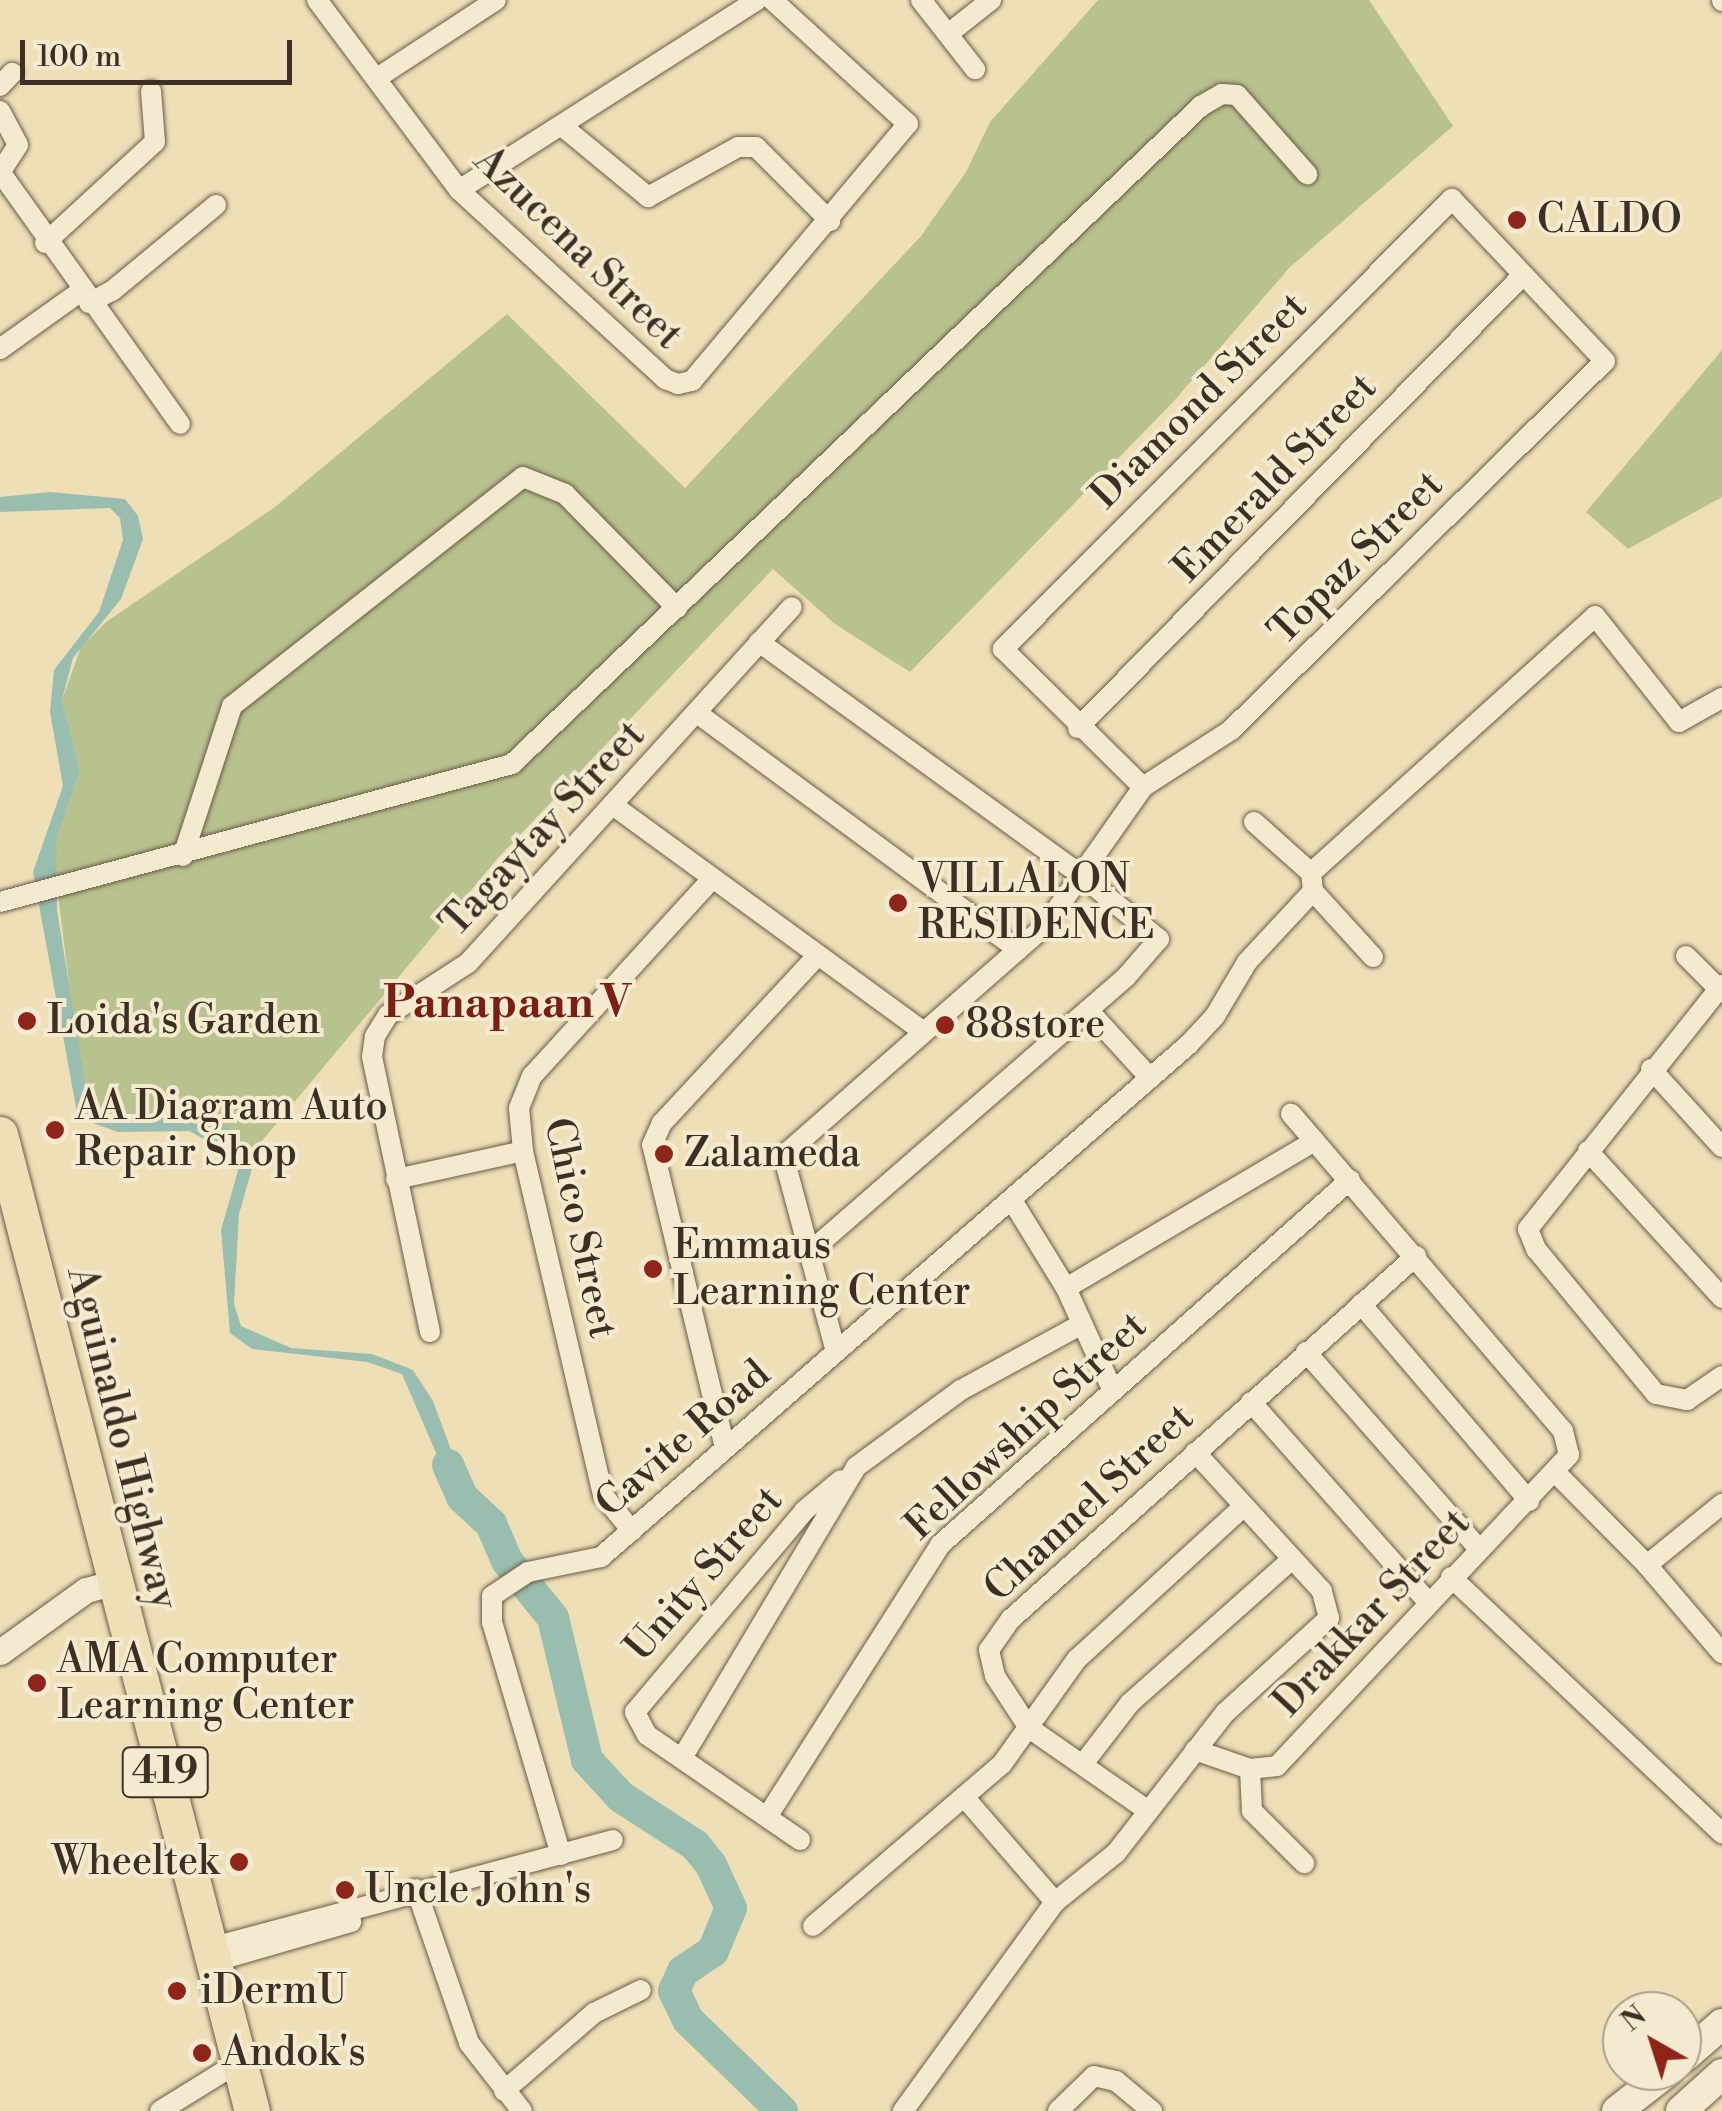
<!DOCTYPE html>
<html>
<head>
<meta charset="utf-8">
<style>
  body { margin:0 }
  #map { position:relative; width:1722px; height:2111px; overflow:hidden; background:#eedfb6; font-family:"Libre Bodoni",serif }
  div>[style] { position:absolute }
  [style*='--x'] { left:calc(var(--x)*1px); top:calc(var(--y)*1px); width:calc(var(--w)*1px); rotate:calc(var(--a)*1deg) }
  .green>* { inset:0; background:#b8c28e }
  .water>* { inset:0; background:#99bdae }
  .river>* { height:32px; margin:-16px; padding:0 16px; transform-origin:16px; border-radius:16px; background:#99bdae }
  .roads { filter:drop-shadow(0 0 2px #685b48) drop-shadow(0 0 2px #685b48) }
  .minor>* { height:20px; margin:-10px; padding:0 10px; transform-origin:10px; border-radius:10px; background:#f4ead0 }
  .tertiary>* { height:25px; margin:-12.5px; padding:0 12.5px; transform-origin:12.5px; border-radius:12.5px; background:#f4ead0 }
  .secondary>* { height:30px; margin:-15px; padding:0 15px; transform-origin:15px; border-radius:15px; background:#f4ead0 }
  .trunk>* { height:35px; margin:-17.5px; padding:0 17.5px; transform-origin:17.5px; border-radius:17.5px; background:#eedfb6 }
  .dots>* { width:28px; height:28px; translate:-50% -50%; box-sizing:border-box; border:5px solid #f4ead0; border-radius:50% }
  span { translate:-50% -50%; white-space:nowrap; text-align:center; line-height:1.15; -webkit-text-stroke:8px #f4ead0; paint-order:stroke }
  .shield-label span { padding:2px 8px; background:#f4ead0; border:2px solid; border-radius:8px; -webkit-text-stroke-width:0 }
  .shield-label { font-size:38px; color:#3c2f23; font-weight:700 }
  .poi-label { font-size:40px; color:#3c2f23 }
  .left { translate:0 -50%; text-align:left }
  .right { translate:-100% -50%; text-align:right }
  .street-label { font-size:40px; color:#3c2f23 }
  .quarter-label { font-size:45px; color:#7a1f14; font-weight:700 }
  .north { position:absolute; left:1602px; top:1991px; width:100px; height:100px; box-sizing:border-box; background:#f4ead0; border:2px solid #aa9f8b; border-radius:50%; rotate:321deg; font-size:28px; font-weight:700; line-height:40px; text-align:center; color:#3c2f23 }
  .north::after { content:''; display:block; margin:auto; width:35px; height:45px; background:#8f2418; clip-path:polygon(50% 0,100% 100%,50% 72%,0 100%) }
  .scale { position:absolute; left:20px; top:40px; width:272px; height:45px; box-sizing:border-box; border:5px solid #3c2f23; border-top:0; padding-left:12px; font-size:30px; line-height:35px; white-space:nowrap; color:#3c2f23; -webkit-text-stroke:8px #f4ead0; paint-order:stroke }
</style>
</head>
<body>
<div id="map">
  <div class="green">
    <div style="clip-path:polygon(1098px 0,1369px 0,1453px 126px,1290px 267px,1173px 402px,910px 672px,835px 624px,773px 569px,497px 859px,252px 1153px,233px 1130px,204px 1115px,130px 1121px,99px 1110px,81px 1079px,56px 879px,56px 842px,80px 770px,62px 700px,81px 647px,106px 622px,275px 507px,507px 314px,685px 488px,921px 236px,966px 172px,990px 122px)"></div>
    <div style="clip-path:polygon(1722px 350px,1722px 497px,1628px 549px,1586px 512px)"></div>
  </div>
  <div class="water">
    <div style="clip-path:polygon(50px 492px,125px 499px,138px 516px,143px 539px,121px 599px,73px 658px,62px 700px,80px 770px,56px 842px,57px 910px,87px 1096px,111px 1118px,204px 1115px,233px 1130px,255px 1158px,239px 1214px,234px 1304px,241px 1326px,291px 1348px,372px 1354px,413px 1370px,433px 1401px,470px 1501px,459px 1506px,402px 1374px,367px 1362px,252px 1349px,230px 1333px,221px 1230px,240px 1164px,237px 1157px,189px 1131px,118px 1132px,78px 1118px,33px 872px,63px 786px,50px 712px,54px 670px,99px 612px,123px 540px,120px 518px,110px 508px,0 512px,0 497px)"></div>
  </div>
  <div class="river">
    <div style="--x:448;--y:1465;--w:35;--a:66"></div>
    <div style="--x:462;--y:1497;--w:40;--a:43"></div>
    <div style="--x:491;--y:1524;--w:40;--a:66.6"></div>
    <div style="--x:507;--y:1561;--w:73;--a:51.1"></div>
    <div style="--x:553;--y:1618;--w:146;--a:76.5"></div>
    <div style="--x:587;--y:1760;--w:50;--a:47.4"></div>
    <div style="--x:621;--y:1797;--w:88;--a:33"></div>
    <div style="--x:695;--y:1845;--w:26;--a:51"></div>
    <div style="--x:711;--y:1865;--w:47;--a:65.1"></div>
    <div style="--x:731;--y:1908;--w:47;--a:112.7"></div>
    <div style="--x:713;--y:1951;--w:36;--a:146"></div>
    <div style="--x:683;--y:1971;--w:22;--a:114"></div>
    <div style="--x:674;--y:1991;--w:32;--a:64"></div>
    <div style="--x:688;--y:2020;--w:131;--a:44.1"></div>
  </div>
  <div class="roads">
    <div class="minor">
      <div style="--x:317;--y:0;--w:237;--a:53.2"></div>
      <div style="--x:459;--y:190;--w:280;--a:42.5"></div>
      <div style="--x:665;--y:379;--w:14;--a:21"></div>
      <div style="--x:678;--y:384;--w:14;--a:-12"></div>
      <div style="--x:692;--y:381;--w:336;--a:-50"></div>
      <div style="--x:908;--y:124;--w:184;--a:-137.6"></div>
      <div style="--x:921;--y:0;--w:88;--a:52"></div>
      <div style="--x:1722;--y:0;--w:1;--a:90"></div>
      <div style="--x:948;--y:34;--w:55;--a:-38.3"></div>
      <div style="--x:377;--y:78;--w:142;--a:-33.2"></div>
      <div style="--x:0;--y:86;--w:18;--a:-47"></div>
      <div style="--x:0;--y:111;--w:38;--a:62"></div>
      <div style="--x:18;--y:145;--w:33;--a:123"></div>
      <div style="--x:562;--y:126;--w:112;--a:39.5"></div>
      <div style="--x:648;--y:197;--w:103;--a:-29.1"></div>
      <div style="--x:738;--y:147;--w:18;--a:0"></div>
      <div style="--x:756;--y:147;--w:105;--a:45"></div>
      <div style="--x:1;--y:173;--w:308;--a:54.5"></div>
      <div style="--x:459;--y:190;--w:353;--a:-32.5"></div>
      <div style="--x:45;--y:243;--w:149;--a:-42.6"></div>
      <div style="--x:155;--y:142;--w:51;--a:-94.5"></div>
      <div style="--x:89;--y:303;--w:26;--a:-28"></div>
      <div style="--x:112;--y:291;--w:135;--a:-39.6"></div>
      <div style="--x:0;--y:349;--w:100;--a:-35.6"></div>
      <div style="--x:759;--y:642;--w:392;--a:35.9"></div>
      <div style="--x:1077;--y:872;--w:106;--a:39.3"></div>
      <div style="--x:1159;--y:939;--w:50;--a:131"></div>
      <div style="--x:1126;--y:977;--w:421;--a:139"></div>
      <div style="--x:697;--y:713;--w:399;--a:36.4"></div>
      <div style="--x:1078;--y:728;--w:632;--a:-45.51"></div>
      <div style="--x:614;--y:806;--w:379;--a:36.1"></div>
      <div style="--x:1254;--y:822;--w:76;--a:41.8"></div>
      <div style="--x:183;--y:856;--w:158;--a:-71.9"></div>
      <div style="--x:232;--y:706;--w:370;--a:-38.2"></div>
      <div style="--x:523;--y:477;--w:45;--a:22"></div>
      <div style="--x:565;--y:494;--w:160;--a:45.5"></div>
      <div style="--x:0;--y:902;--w:530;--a:-15.08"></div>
      <div style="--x:512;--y:764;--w:953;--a:-43.68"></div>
      <div style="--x:1201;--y:106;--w:24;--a:-30"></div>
      <div style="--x:1222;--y:94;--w:15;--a:4"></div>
      <div style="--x:1237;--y:95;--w:106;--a:48.5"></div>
      <div style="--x:1686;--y:956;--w:51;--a:45"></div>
      <div style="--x:1373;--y:957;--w:89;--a:-132.3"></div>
      <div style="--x:1313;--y:891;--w:18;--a:-96"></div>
      <div style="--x:1311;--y:873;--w:383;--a:-42.1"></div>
      <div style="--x:1595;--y:616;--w:135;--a:51.6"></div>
      <div style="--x:1679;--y:722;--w:49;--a:-29.2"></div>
      <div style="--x:1722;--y:985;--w:312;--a:128.5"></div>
      <div style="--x:1528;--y:1229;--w:22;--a:68"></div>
      <div style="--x:1536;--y:1249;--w:188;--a:50.4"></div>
      <div style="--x:1656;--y:1394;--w:32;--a:11"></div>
      <div style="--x:1687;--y:1400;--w:42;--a:-34.4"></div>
      <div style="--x:1088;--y:1010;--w:92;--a:47.6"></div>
      <div style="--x:1651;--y:1069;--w:105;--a:47.7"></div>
      <div style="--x:1588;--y:1151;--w:199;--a:47.6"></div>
      <div style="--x:396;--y:1179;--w:130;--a:-12.4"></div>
      <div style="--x:1013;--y:1202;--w:101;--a:58.4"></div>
      <div style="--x:1066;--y:1288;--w:113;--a:65.5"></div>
      <div style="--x:1066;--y:1288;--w:289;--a:-30.6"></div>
      <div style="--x:1361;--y:1304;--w:259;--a:49.5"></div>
      <div style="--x:430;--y:1332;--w:281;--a:-101.9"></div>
      <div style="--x:372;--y:1057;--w:21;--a:-82"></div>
      <div style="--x:375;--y:1036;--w:25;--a:-58"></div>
      <div style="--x:388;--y:1015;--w:95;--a:-33"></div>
      <div style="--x:468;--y:963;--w:481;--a:-47.7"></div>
      <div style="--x:836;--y:1352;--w:189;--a:-105"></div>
      <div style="--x:787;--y:1169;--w:18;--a:-84"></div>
      <div style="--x:789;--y:1151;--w:341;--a:-41.3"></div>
      <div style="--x:1045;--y:926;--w:170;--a:-54.8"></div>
      <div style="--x:1143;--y:787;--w:105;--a:-32.9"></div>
      <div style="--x:1231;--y:730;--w:525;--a:-44.61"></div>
      <div style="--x:1605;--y:361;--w:223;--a:-133.4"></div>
      <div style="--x:1452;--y:199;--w:636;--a:134.94"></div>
      <div style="--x:1003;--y:649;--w:197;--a:44.6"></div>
      <div style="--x:1306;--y:1352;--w:262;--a:48.7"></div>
      <div style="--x:1251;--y:1402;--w:267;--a:48.5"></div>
      <div style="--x:725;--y:1448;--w:312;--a:-103.5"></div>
      <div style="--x:652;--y:1145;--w:24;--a:-66"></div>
      <div style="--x:662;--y:1123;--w:229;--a:-47.1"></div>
      <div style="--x:1557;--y:1474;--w:128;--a:45.3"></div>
      <div style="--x:1647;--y:1565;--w:116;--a:49.6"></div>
      <div style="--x:632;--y:1531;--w:46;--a:-128.9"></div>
      <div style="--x:603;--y:1495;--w:353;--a:-103.1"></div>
      <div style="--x:523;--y:1151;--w:43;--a:-95.3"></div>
      <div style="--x:519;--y:1108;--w:35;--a:-68"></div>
      <div style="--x:532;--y:1076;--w:267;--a:-47.6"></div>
      <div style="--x:1647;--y:1565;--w:97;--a:-39.1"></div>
      <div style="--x:1451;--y:1577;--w:373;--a:43.4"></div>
      <div style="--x:1195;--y:1750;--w:58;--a:19.1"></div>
      <div style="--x:1250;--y:1769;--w:27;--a:-6"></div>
      <div style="--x:1277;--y:1766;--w:427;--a:-46.8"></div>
      <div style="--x:1569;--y:1455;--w:25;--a:-104"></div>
      <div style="--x:1563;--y:1431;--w:418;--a:-130.6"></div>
      <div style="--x:682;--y:1758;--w:339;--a:-59.1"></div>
      <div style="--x:856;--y:1467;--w:130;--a:-36.3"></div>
      <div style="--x:961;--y:1390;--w:138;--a:-28.6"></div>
      <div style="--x:1083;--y:1764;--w:77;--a:-52.4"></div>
      <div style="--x:1130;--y:1703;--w:217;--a:-41.6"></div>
      <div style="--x:1250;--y:1769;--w:42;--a:87.3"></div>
      <div style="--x:1252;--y:1811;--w:74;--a:45"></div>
      <div style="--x:965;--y:1798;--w:138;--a:49.1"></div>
      <div style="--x:1147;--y:1810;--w:144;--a:-145.2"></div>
      <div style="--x:1029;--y:1728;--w:62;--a:-123.2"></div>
      <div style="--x:995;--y:1676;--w:27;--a:-103"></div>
      <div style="--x:989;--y:1650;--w:38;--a:-55"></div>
      <div style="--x:1011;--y:1619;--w:544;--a:-41.87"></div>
      <div style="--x:767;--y:1817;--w:322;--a:-57.5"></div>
      <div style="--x:940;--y:1545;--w:549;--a:-41.68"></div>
      <div style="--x:800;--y:1840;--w:186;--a:-145.5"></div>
      <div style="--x:647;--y:1735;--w:26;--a:-118"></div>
      <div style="--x:635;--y:1712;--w:263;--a:-49.9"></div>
      <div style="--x:804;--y:1511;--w:48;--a:-40"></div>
      <div style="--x:561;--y:1855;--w:243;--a:-106.5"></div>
      <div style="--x:492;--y:1622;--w:26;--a:-90"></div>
      <div style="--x:492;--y:1596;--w:43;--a:-33.7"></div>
      <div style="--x:528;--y:1572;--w:75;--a:-11.6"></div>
      <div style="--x:601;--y:1557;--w:780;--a:-41.1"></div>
      <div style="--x:1189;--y:1044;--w:38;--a:-47"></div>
      <div style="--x:1215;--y:1016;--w:63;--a:-59.3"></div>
      <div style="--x:1247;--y:962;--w:97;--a:-47.1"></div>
      <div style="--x:416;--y:1889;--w:163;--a:71"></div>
      <div style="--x:469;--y:2043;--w:86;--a:52.1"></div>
      <div style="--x:813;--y:1926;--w:249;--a:-40.6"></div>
      <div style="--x:1002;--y:1764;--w:129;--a:-54.5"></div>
      <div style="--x:1077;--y:1659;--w:226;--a:-42.5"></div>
      <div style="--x:210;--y:1948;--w:417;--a:-15"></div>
      <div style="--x:213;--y:1962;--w:144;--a:-16.2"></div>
      <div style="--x:504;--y:2091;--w:119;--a:-40.9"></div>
      <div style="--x:594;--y:2013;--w:52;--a:-26.1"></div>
      <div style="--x:160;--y:2111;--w:93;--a:-31.8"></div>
      <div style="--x:903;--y:2111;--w:258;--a:-54"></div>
      <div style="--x:1055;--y:1902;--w:78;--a:-38.8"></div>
      <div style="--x:1116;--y:1853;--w:177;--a:-52.1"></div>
      <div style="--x:1225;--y:1713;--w:141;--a:-42.4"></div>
      <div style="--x:1329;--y:1618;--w:28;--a:-105"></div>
      <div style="--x:1322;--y:1591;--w:188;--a:-132.4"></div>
      <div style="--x:1058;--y:2111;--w:50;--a:-44.2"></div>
      <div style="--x:1094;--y:2076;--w:23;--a:13"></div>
      <div style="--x:1116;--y:2081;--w:47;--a:39.8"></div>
    </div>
    <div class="tertiary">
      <div style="--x:0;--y:1652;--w:106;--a:-35.8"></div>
      <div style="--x:86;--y:1590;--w:30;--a:-15"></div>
    </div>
    <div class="secondary">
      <div style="--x:1682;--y:2059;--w:53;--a:-41.2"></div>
      <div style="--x:1617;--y:2111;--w:65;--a:-38.1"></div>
      <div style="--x:1681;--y:2111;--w:55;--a:-42.1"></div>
    </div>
    <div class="trunk">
      <div style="--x:0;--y:1134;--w:1009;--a:75.54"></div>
    </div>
  </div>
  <div class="dots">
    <div style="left:1517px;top:220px;background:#8f2418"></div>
    <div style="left:898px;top:903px;background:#8f2418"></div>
    <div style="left:27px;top:1021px;background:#8f2418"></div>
    <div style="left:945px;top:1025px;background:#8f2418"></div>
    <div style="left:55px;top:1130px;background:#8f2418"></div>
    <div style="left:664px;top:1154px;background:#8f2418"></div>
    <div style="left:653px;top:1269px;background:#8f2418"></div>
    <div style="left:37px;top:1683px;background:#8f2418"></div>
    <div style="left:239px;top:1862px;background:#8f2418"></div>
    <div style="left:345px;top:1890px;background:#8f2418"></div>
    <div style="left:177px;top:1991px;background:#8f2418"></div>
    <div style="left:202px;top:2053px;background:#8f2418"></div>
  </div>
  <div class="shield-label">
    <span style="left:165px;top:1772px">419</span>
  </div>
  <div class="poi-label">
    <span class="left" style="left:1537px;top:220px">CALDO</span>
    <span class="left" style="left:918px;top:903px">VILLALON<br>RESIDENCE</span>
    <span class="left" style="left:47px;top:1021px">Loida's Garden</span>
    <span class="left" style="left:965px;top:1025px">88store</span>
    <span class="left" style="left:75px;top:1130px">AA Diagram Auto<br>Repair Shop</span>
    <span class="left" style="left:684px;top:1154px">Zalameda</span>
    <span class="left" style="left:673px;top:1269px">Emmaus<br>Learning Center</span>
    <span class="left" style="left:57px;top:1683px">AMA Computer<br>Learning Center</span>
    <span class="right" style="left:219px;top:1862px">Wheeltek</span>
    <span class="left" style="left:365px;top:1890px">Uncle John's</span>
    <span class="left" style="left:200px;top:1991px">iDermU</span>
    <span class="left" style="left:222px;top:2053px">Andok's</span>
  </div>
  <div class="street-label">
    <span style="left:578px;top:248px;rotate:44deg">Azucena Street</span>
    <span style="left:1199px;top:401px;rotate:-45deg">Diamond Street</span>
    <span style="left:1275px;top:478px;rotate:-46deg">Emerald Street</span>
    <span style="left:1356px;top:558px;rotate:-45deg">Topaz Street</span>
    <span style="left:543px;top:829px;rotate:-47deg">Tagaytay Street</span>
    <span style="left:580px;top:1228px;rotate:78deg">Chico Street</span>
    <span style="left:1026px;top:1426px;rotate:-43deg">Fellowship Street</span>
    <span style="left:122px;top:1438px;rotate:76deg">Aguinaldo Highway</span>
    <span style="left:683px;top:1439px;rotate:-41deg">Cavite Road</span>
    <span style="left:1089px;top:1503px;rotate:-43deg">Channel Street</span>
    <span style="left:704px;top:1574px;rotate:-49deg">Unity Street</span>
    <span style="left:1372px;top:1613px;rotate:-47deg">Drakkar Street</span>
  </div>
  <div class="quarter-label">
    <span style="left:507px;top:1004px">Panapaan V</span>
  </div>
  <div class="north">N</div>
  <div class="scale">100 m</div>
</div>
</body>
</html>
